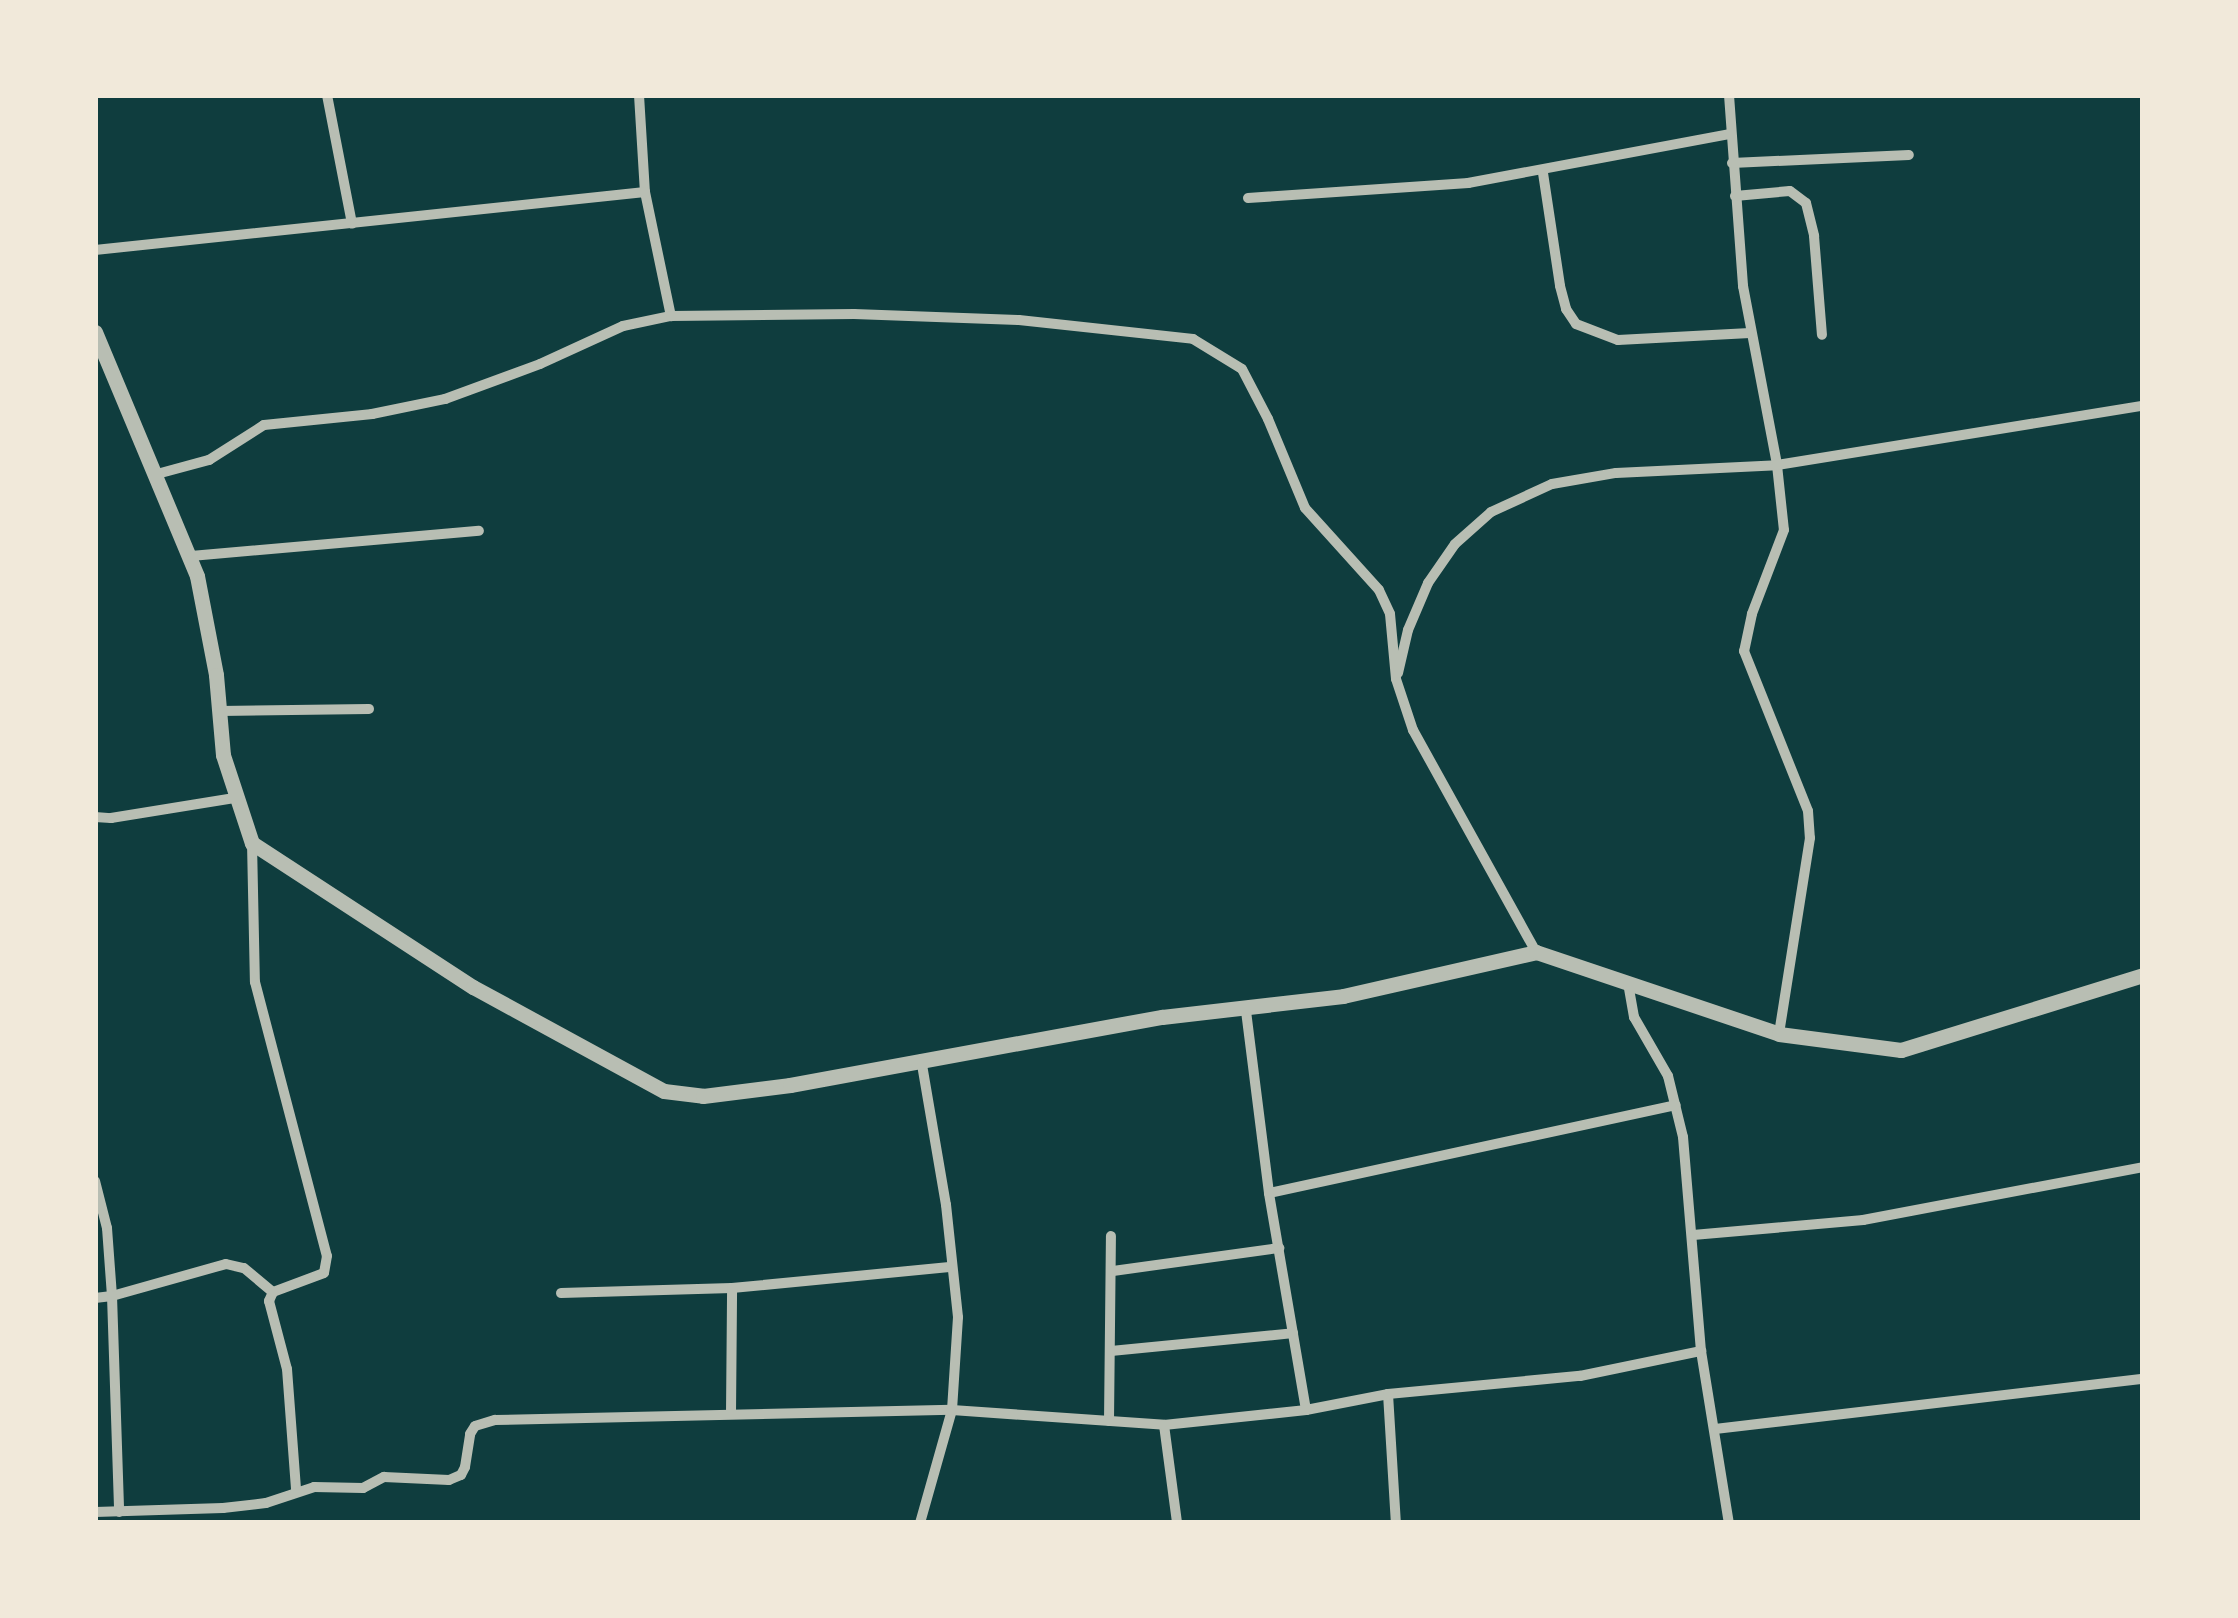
<!DOCTYPE html>
<html>
<head>
<meta charset="utf-8">
<style>
  body { margin:0 }
  #map { position:relative; width:2238px; height:1618px; overflow:hidden; background:#0f3d3e; font-family:"Open Sans",sans-serif }
  div>[style] { position:absolute }
  [style*='--x'] { left:calc(var(--x)*1px); top:calc(var(--y)*1px); width:calc(var(--w)*1px); rotate:calc(var(--a)*1deg) }
  .minor>* { height:10px; margin:-5px; padding:0 5px; transform-origin:5px; border-radius:5px; background:#b8beb3 }
  .tertiary>* { height:15px; margin:-7.5px; padding:0 7.5px; transform-origin:7.5px; border-radius:7.5px; background:#b8beb3 }
  span { translate:-50% -50%; white-space:nowrap; text-align:center; line-height:1.15; -webkit-text-stroke:10px #f1e9da; paint-order:stroke }
  .frame { position:absolute; inset:0; border:98px solid #f1e9da; pointer-events:none }
</style>
</head>
<body>
<div id="map">
  <div class="minor">
    <div style="--x:327;--y:95;--w:131;--a:79"></div>
    <div style="--x:639;--y:95;--w:97;--a:86.5"></div>
    <div style="--x:1729;--y:95;--w:192;--a:85.8"></div>
    <div style="--x:1743;--y:286;--w:182;--a:79.2"></div>
    <div style="--x:1777;--y:465;--w:65;--a:83.9"></div>
    <div style="--x:1784;--y:530;--w:90;--a:110.9"></div>
    <div style="--x:1752;--y:614;--w:38;--a:102"></div>
    <div style="--x:1744;--y:651;--w:172;--a:68.2"></div>
    <div style="--x:1808;--y:811;--w:27;--a:86"></div>
    <div style="--x:1810;--y:838;--w:198;--a:99"></div>
    <div style="--x:1732;--y:163;--w:177;--a:-2.6"></div>
    <div style="--x:1543;--y:173;--w:114;--a:81.4"></div>
    <div style="--x:1560;--y:286;--w:24;--a:75"></div>
    <div style="--x:1566;--y:309;--w:18;--a:56"></div>
    <div style="--x:1576;--y:324;--w:45;--a:20.9"></div>
    <div style="--x:1618;--y:340;--w:132;--a:-3"></div>
    <div style="--x:1735;--y:196;--w:55;--a:-5.2"></div>
    <div style="--x:1790;--y:191;--w:20;--a:37"></div>
    <div style="--x:1806;--y:203;--w:34;--a:76"></div>
    <div style="--x:1814;--y:236;--w:99;--a:85.4"></div>
    <div style="--x:1248;--y:198;--w:221;--a:-3.9"></div>
    <div style="--x:1468;--y:183;--w:267;--a:-10.6"></div>
    <div style="--x:95;--y:250;--w:553;--a:-6.02"></div>
    <div style="--x:645;--y:192;--w:127;--a:78.2"></div>
    <div style="--x:157;--y:474;--w:54;--a:-15.1"></div>
    <div style="--x:209;--y:460;--w:65;--a:-32.5"></div>
    <div style="--x:264;--y:425;--w:109;--a:-5.8"></div>
    <div style="--x:372;--y:414;--w:75;--a:-11.6"></div>
    <div style="--x:445;--y:399;--w:101;--a:-20.2"></div>
    <div style="--x:540;--y:364;--w:91;--a:-24.6"></div>
    <div style="--x:623;--y:326;--w:49;--a:-11.8"></div>
    <div style="--x:671;--y:316;--w:183;--a:-0.6"></div>
    <div style="--x:854;--y:314;--w:165;--a:2.1"></div>
    <div style="--x:1019;--y:320;--w:175;--a:6.2"></div>
    <div style="--x:1193;--y:339;--w:57;--a:31.5"></div>
    <div style="--x:1242;--y:369;--w:56;--a:62.5"></div>
    <div style="--x:1268;--y:419;--w:96;--a:67.4"></div>
    <div style="--x:1305;--y:508;--w:110;--a:47.9"></div>
    <div style="--x:1379;--y:590;--w:26;--a:65"></div>
    <div style="--x:1390;--y:614;--w:65;--a:84.7"></div>
    <div style="--x:1396;--y:679;--w:54;--a:71.6"></div>
    <div style="--x:1413;--y:730;--w:254;--a:61"></div>
    <div style="--x:191;--y:556;--w:289;--a:-5"></div>
    <div style="--x:1398;--y:673;--w:44;--a:-76.9"></div>
    <div style="--x:1408;--y:630;--w:51;--a:-66.9"></div>
    <div style="--x:1428;--y:583;--w:47;--a:-55.3"></div>
    <div style="--x:1455;--y:544;--w:48;--a:-41.6"></div>
    <div style="--x:1491;--y:512;--w:67;--a:-24.7"></div>
    <div style="--x:1552;--y:484;--w:65;--a:-9.8"></div>
    <div style="--x:1616;--y:473;--w:161;--a:-2.8"></div>
    <div style="--x:1777;--y:465;--w:371;--a:-9.2"></div>
    <div style="--x:220;--y:711;--w:149;--a:-0.8"></div>
    <div style="--x:95;--y:817;--w:16;--a:4"></div>
    <div style="--x:111;--y:818;--w:125;--a:-9.2"></div>
    <div style="--x:252;--y:843;--w:139;--a:88.8"></div>
    <div style="--x:255;--y:982;--w:283;--a:75.3"></div>
    <div style="--x:327;--y:1256;--w:17;--a:100"></div>
    <div style="--x:324;--y:1273;--w:54;--a:159.6"></div>
    <div style="--x:273;--y:1292;--w:10;--a:114"></div>
    <div style="--x:269;--y:1301;--w:70;--a:75.2"></div>
    <div style="--x:287;--y:1369;--w:121;--a:85.7"></div>
    <div style="--x:1628;--y:983;--w:35;--a:80"></div>
    <div style="--x:1634;--y:1017;--w:68;--a:60"></div>
    <div style="--x:1668;--y:1076;--w:63;--a:76.2"></div>
    <div style="--x:1683;--y:1137;--w:215;--a:85.2"></div>
    <div style="--x:1701;--y:1351;--w:174;--a:80.8"></div>
    <div style="--x:95;--y:1181;--w:49;--a:75.7"></div>
    <div style="--x:107;--y:1228;--w:68;--a:85.8"></div>
    <div style="--x:112;--y:1296;--w:118;--a:-15.7"></div>
    <div style="--x:226;--y:1264;--w:18;--a:13"></div>
    <div style="--x:244;--y:1268;--w:38;--a:40"></div>
    <div style="--x:1269;--y:1193;--w:416;--a:-12.2"></div>
    <div style="--x:1693;--y:1235;--w:171;--a:-5"></div>
    <div style="--x:1863;--y:1220;--w:285;--a:-10.7"></div>
    <div style="--x:1113;--y:1271;--w:168;--a:-7.9"></div>
    <div style="--x:561;--y:1293;--w:171;--a:-1.7"></div>
    <div style="--x:732;--y:1288;--w:221;--a:-5.5"></div>
    <div style="--x:95;--y:1298;--w:17;--a:-7"></div>
    <div style="--x:112;--y:1296;--w:216;--a:88.1"></div>
    <div style="--x:1111;--y:1351;--w:183;--a:-5.6"></div>
    <div style="--x:1388;--y:1394;--w:129;--a:86.5"></div>
    <div style="--x:1306;--y:1410;--w:84;--a:-11"></div>
    <div style="--x:1388;--y:1394;--w:193;--a:-5.4"></div>
    <div style="--x:1580;--y:1376;--w:124;--a:-11.7"></div>
    <div style="--x:731;--y:1413;--w:125;--a:-89.5"></div>
    <div style="--x:1109;--y:1421;--w:185;--a:-89.4"></div>
    <div style="--x:1164;--y:1425;--w:99;--a:82.4"></div>
    <div style="--x:1715;--y:1429;--w:431;--a:-6.7"></div>
    <div style="--x:95;--y:1512;--w:128;--a:-1.8"></div>
    <div style="--x:223;--y:1508;--w:43;--a:-6.6"></div>
    <div style="--x:266;--y:1503;--w:51;--a:-18.4"></div>
    <div style="--x:314;--y:1487;--w:49;--a:1.2"></div>
    <div style="--x:363;--y:1488;--w:24;--a:-28"></div>
    <div style="--x:384;--y:1477;--w:65;--a:2.6"></div>
    <div style="--x:449;--y:1480;--w:13;--a:-23"></div>
    <div style="--x:461;--y:1475;--w:9;--a:-63"></div>
    <div style="--x:465;--y:1467;--w:33;--a:-81"></div>
    <div style="--x:470;--y:1434;--w:9;--a:-58"></div>
    <div style="--x:475;--y:1426;--w:21;--a:-17"></div>
    <div style="--x:495;--y:1420;--w:457;--a:-1.3"></div>
    <div style="--x:952;--y:1410;--w:213;--a:4"></div>
    <div style="--x:1164;--y:1425;--w:143;--a:-6"></div>
    <div style="--x:1306;--y:1410;--w:220;--a:-99.7"></div>
    <div style="--x:1269;--y:1193;--w:184;--a:-97.2"></div>
    <div style="--x:920;--y:1523;--w:117;--a:-74.2"></div>
    <div style="--x:952;--y:1410;--w:93;--a:-86.3"></div>
    <div style="--x:958;--y:1317;--w:113;--a:-96.1"></div>
    <div style="--x:946;--y:1205;--w:148;--a:-99.7"></div>
  </div>
  <div class="tertiary">
    <div style="--x:95;--y:332;--w:264;--a:67.3"></div>
    <div style="--x:197;--y:576;--w:101;--a:79.1"></div>
    <div style="--x:216;--y:675;--w:80;--a:85"></div>
    <div style="--x:223;--y:755;--w:93;--a:71.8"></div>
    <div style="--x:252;--y:843;--w:264;--a:33.1"></div>
    <div style="--x:473;--y:987;--w:217;--a:28.6"></div>
    <div style="--x:664;--y:1091;--w:39;--a:7"></div>
    <div style="--x:703;--y:1096;--w:88;--a:-7.2"></div>
    <div style="--x:790;--y:1085;--w:378;--a:-10.4"></div>
    <div style="--x:1162;--y:1017;--w:182;--a:-6.6"></div>
    <div style="--x:1343;--y:996;--w:198;--a:-12.8"></div>
    <div style="--x:1536;--y:952;--w:256;--a:18.6"></div>
    <div style="--x:1779;--y:1034;--w:123;--a:7.5"></div>
    <div style="--x:1901;--y:1050;--w:253;--a:-17.2"></div>
  </div>
  <div class="frame"></div>
</div>
</body>
</html>
